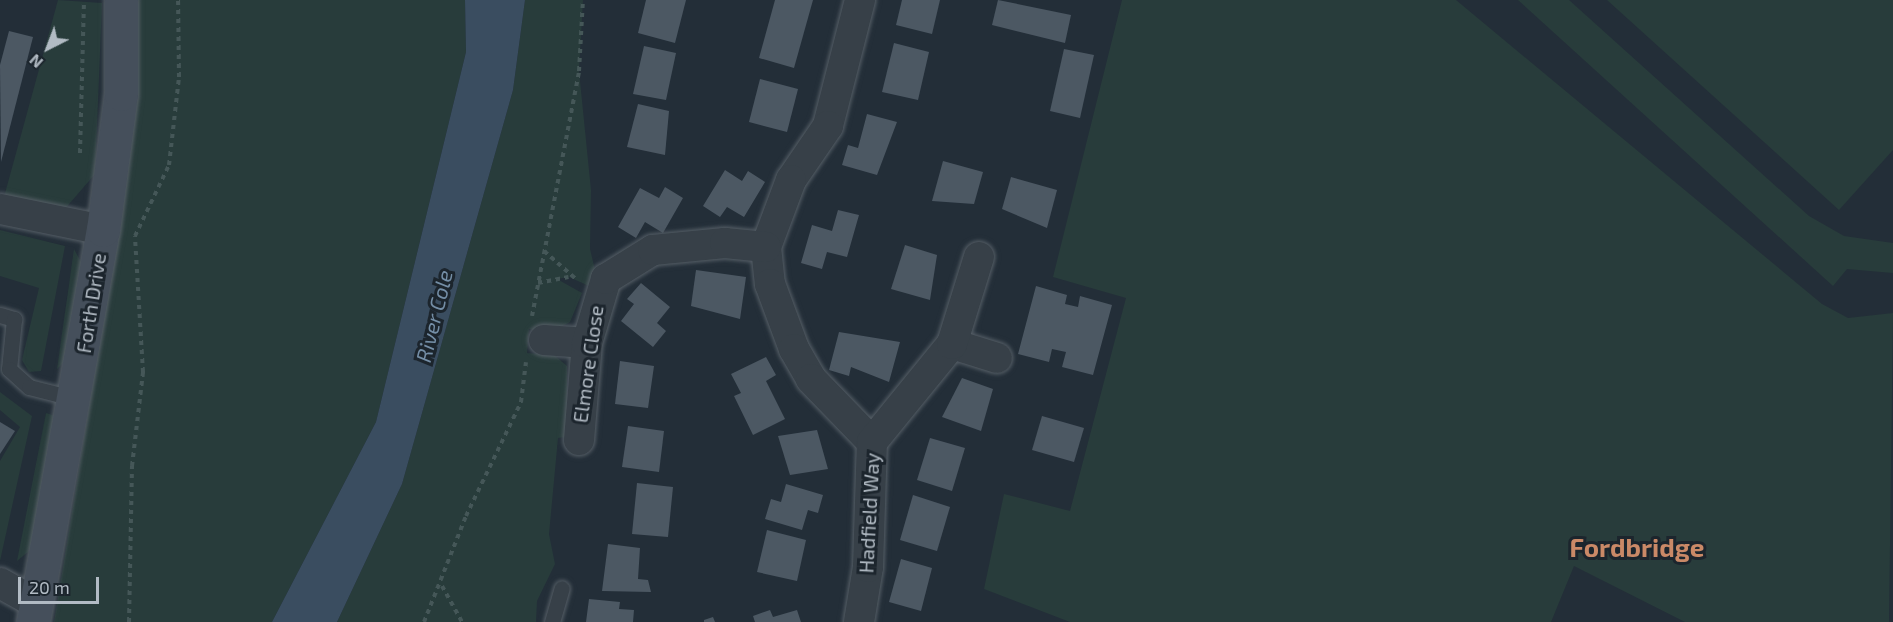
<!DOCTYPE html>
<html>
<head>
<meta charset="utf-8">
<style>
  body { margin:0 }
  #map { position:relative; width:1893px; height:622px; overflow:hidden; background:#232e38; font-family:"Exo 2",sans-serif }
  div>[style] { position:absolute }
  [style*='--x'] { left:calc(var(--x)*1px); top:calc(var(--y)*1px); width:calc(var(--w)*1px); rotate:calc(var(--a)*1deg) }
  .green>* { inset:0; background:#283c3b }
  .water>* { inset:0; background:#3a4d60 }
  .building>* { inset:0; background:#4c5863 }
  .path>* { height:4px; margin-top:-2px; transform-origin:0; background:repeating-linear-gradient(90deg,#455758 0 4.5px,transparent 0 9px) }
  .roads { filter:drop-shadow(0 0 2px #555e66) drop-shadow(0 0 2px #555e66) }
  .lane>* { height:15px; margin:-7.5px; padding:0 7.5px; transform-origin:7.5px; border-radius:7.5px; background:#374048 }
  .street>* { height:30px; margin:-15px; padding:0 15px; transform-origin:15px; border-radius:15px; background:#374048 }
  .secondary>* { height:33px; margin:-16.5px; padding:0 16.5px; transform-origin:16.5px; border-radius:16.5px; background:#454f5b }
  span { translate:-50% -50%; white-space:nowrap; text-align:center; line-height:1.15; -webkit-text-stroke:6px #1c252d; paint-order:stroke }
  .street-label { font-size:20px; color:#b2bbc4 }
  .water-label { font-size:21px; color:#748ea6; font-style:italic }
  .district-label { font-size:26px; color:#ca8967; font-weight:700 }
  .north { position:absolute; left:18px; top:18px; width:60px; height:60px; -webkit-text-stroke:4px #1c252d; paint-order:stroke; rotate:222deg; font-size:16px; font-weight:700; line-height:24px; text-align:center; color:#b2bbc4 }
  .north::after { content:''; display:block; margin:auto; width:21px; height:27px; background:#b2bbc4; clip-path:polygon(50% 0,100% 100%,50% 72%,0 100%) }
  .scale { position:absolute; left:18px; top:577px; width:81px; height:27px; box-sizing:border-box; border:3px solid #b2bbc4; border-top:0; padding-left:8px; font-size:18px; line-height:21px; white-space:nowrap; color:#b2bbc4; -webkit-text-stroke:4px #1c252d; paint-order:stroke }
</style>
</head>
<body>
<div id="map">
  <div class="green">
    <div style="clip-path:polygon(58px 0,102px 3px,95px 174px,64px 210px,4px 197px)"></div>
    <div style="clip-path:polygon(133px 0,465px 0,466px 52px,376px 422px,272px 622px,54px 622px,128px 168px)"></div>
    <div style="clip-path:polygon(525px 0,583px 0,579px 71px,591px 190px,590px 249px,600px 291px,569px 277px,557px 279px,582px 293px,570px 322px,550px 333px,529px 329px,527px 353px,554px 355px,567px 366px,567px 437px,558px 438px,549px 534px,555px 564px,537px 601px,536px 622px,337px 622px,402px 484px,513px 90px)"></div>
    <div style="clip-path:polygon(1122px 0,1456px 0,1822px 304px,1848px 318px,1893px 313px,1889px 622px,1685px 622px,1574px 566px,1551px 622px,1070px 622px,984px 589px,1004px 494px,1070px 511px,1126px 298px,1053px 277px)"></div>
    <div style="clip-path:polygon(1518px 0,1569px 0,1809px 216px,1844px 236px,1893px 243px,1893px 273px,1847px 269px,1833px 286px)"></div>
    <div style="clip-path:polygon(1607px 0,1893px 0,1893px 150px,1839px 210px)"></div>
    <div style="clip-path:polygon(0 230px,65px 246px,41px 371px,29px 372px,22px 360px,39px 288px,0 276px)"></div>
    <div style="clip-path:polygon(74px 249px,83px 266px,69px 357px,57px 369px)"></div>
    <div style="clip-path:polygon(0 392px,32px 416px,0 561px,0 461px,20px 427px,0 410px)"></div>
    <div style="clip-path:polygon(46px 413px,59px 417px,33px 548px,17px 561px)"></div>
  </div>
  <div class="water">
    <div style="clip-path:polygon(465px 0,525px 0,513px 90px,402px 484px,337px 622px,272px 622px,376px 422px,466px 52px)"></div>
  </div>
  <div class="building">
    <div style="clip-path:polygon(646px 0,686px 0,675px 43px,638px 33px)"></div>
    <div style="clip-path:polygon(775px 0,813px 0,794px 68px,759px 58px)"></div>
    <div style="clip-path:polygon(902px 0,940px 0,932px 34px,896px 25px)"></div>
    <div style="clip-path:polygon(998px 0,1071px 15px,1065px 43px,992px 25px)"></div>
    <div style="clip-path:polygon(9px 31px,33px 37px,1px 162px,0 65px)"></div>
    <div style="clip-path:polygon(894px 43px,929px 52px,918px 100px,882px 92px)"></div>
    <div style="clip-path:polygon(644px 46px,676px 53px,666px 100px,633px 94px)"></div>
    <div style="clip-path:polygon(1064px 49px,1094px 55px,1080px 118px,1050px 111px)"></div>
    <div style="clip-path:polygon(760px 79px,798px 89px,787px 132px,749px 122px)"></div>
    <div style="clip-path:polygon(638px 104px,669px 111px,665px 155px,627px 147px)"></div>
    <div style="clip-path:polygon(867px 114px,897px 122px,877px 175px,842px 165px,848px 145px,858px 148px)"></div>
    <div style="clip-path:polygon(943px 161px,983px 172px,974px 204px,932px 201px)"></div>
    <div style="clip-path:polygon(725px 170px,742px 181px,748px 171px,765px 182px,744px 217px,727px 207px,720px 217px,703px 206px)"></div>
    <div style="clip-path:polygon(1011px 177px,1057px 190px,1047px 228px,1002px 209px)"></div>
    <div style="clip-path:polygon(665px 187px,683px 198px,663px 233px,645px 222px,636px 238px,618px 227px,640px 188px,659px 198px)"></div>
    <div style="clip-path:polygon(838px 210px,859px 215px,847px 257px,827px 252px,822px 269px,801px 263px,812px 225px,832px 231px)"></div>
    <div style="clip-path:polygon(905px 245px,937px 255px,930px 300px,891px 289px)"></div>
    <div style="clip-path:polygon(696px 270px,746px 277px,740px 319px,691px 306px)"></div>
    <div style="clip-path:polygon(641px 283px,670px 307px,657px 323px,666px 331px,653px 347px,621px 321px,634px 304px,627px 299px)"></div>
    <div style="clip-path:polygon(1036px 286px,1067px 295px,1065px 304px,1078px 307px,1080px 296px,1112px 305px,1093px 375px,1062px 367px,1066px 352px,1052px 349px,1049px 362px,1018px 354px)"></div>
    <div style="clip-path:polygon(839px 332px,900px 342px,889px 382px,851px 367px,849px 376px,829px 370px)"></div>
    <div style="clip-path:polygon(766px 357px,776px 375px,766px 381px,785px 419px,753px 435px,734px 396px,741px 393px,731px 374px)"></div>
    <div style="clip-path:polygon(620px 361px,654px 366px,648px 408px,615px 404px)"></div>
    <div style="clip-path:polygon(962px 378px,993px 389px,981px 431px,942px 417px)"></div>
    <div style="clip-path:polygon(1042px 416px,1084px 428px,1074px 462px,1032px 450px)"></div>
    <div style="clip-path:polygon(0 422px,15px 431px,0 454px)"></div>
    <div style="clip-path:polygon(628px 426px,664px 431px,659px 472px,622px 467px)"></div>
    <div style="clip-path:polygon(817px 430px,828px 469px,790px 475px,778px 436px)"></div>
    <div style="clip-path:polygon(930px 438px,965px 448px,952px 491px,917px 480px)"></div>
    <div style="clip-path:polygon(637px 483px,673px 487px,668px 537px,632px 534px)"></div>
    <div style="clip-path:polygon(786px 484px,823px 495px,818px 513px,808px 510px,802px 530px,765px 519px,771px 499px,781px 502px)"></div>
    <div style="clip-path:polygon(913px 495px,950px 507px,937px 551px,900px 540px)"></div>
    <div style="clip-path:polygon(767px 530px,806px 540px,797px 581px,757px 572px)"></div>
    <div style="clip-path:polygon(608px 544px,640px 548px,638px 579px,648px 580px,651px 592px,602px 591px)"></div>
    <div style="clip-path:polygon(901px 559px,932px 568px,921px 611px,889px 602px)"></div>
    <div style="clip-path:polygon(589px 599px,620px 602px,619px 609px,634px 610px,633px 622px,586px 622px)"></div>
    <div style="clip-path:polygon(770px 610px,773px 617px,797px 610px,801px 622px,755px 622px,753px 616px)"></div>
    <div style="clip-path:polygon(713px 617px,715px 622px,704px 622px,704px 620px)"></div>
  </div>
  <div class="path">
    <div style="--x:80;--y:153;--w:153;--a:-88.5"></div>
    <div style="--x:544;--y:251;--w:44;--a:41.3"></div>
    <div style="--x:538;--y:283;--w:31;--a:-11"></div>
    <div style="--x:532;--y:316;--w:249;--a:-79.1"></div>
    <div style="--x:579;--y:71;--w:71;--a:-86.8"></div>
    <div style="--x:442;--y:586;--w:41;--a:60.9"></div>
    <div style="--x:129;--y:622;--w:156;--a:-88.9"></div>
    <div style="--x:132;--y:466;--w:95;--a:-83.3"></div>
    <div style="--x:143;--y:372;--w:136;--a:-93.4"></div>
    <div style="--x:135;--y:236;--w:79;--a:-64.4"></div>
    <div style="--x:169;--y:165;--w:89;--a:-83.5"></div>
    <div style="--x:179;--y:77;--w:77;--a:-90.7"></div>
    <div style="--x:424;--y:622;--w:114;--a:-68.4"></div>
    <div style="--x:466;--y:516;--w:127;--a:-64.2"></div>
    <div style="--x:521;--y:402;--w:40;--a:-82.9"></div>
  </div>
  <div class="roads">
    <div class="lane">
      <div style="--x:0;--y:315;--w:15;--a:16"></div>
      <div style="--x:14;--y:319;--w:50;--a:95.7"></div>
      <div style="--x:9;--y:369;--w:27;--a:42"></div>
      <div style="--x:29;--y:387;--w:49;--a:14.3"></div>
      <div style="--x:552;--y:622;--w:35;--a:-74"></div>
    </div>
    <div class="street">
      <div style="--x:860;--y:0;--w:130;--a:104.3"></div>
      <div style="--x:828;--y:126;--w:65;--a:124.4"></div>
      <div style="--x:791;--y:180;--w:72;--a:110.5"></div>
      <div style="--x:766;--y:247;--w:37;--a:84"></div>
      <div style="--x:770;--y:284;--w:69;--a:69.7"></div>
      <div style="--x:794;--y:349;--w:34;--a:60"></div>
      <div style="--x:811;--y:379;--w:88;--a:45.9"></div>
      <div style="--x:0;--y:209;--w:105;--a:11.5"></div>
      <div style="--x:544;--y:340;--w:43;--a:4"></div>
      <div style="--x:952;--y:344;--w:47;--a:17.3"></div>
      <div style="--x:579;--y:440;--w:97;--a:-85.3"></div>
      <div style="--x:587;--y:343;--w:67;--a:-73.5"></div>
      <div style="--x:606;--y:279;--w:55;--a:-31.7"></div>
      <div style="--x:653;--y:250;--w:72;--a:-5.6"></div>
      <div style="--x:725;--y:243;--w:41;--a:5.6"></div>
      <div style="--x:0;--y:583;--w:41;--a:29.1"></div>
      <div style="--x:859;--y:622;--w:56;--a:-80.7"></div>
      <div style="--x:868;--y:567;--w:125;--a:-88.2"></div>
      <div style="--x:872;--y:442;--w:127;--a:-50.8"></div>
      <div style="--x:952;--y:344;--w:91;--a:-72.8"></div>
    </div>
    <div class="secondary">
      <div style="--x:33;--y:622;--w:398;--a:-79.9"></div>
      <div style="--x:103;--y:230;--w:137;--a:-82.5"></div>
      <div style="--x:121;--y:94;--w:94;--a:-90"></div>
    </div>
  </div>
  <div class="street-label">
    <span style="left:91px;top:303px;rotate:-81deg">Forth Drive</span>
    <span style="left:588px;top:364px;rotate:-82deg">Elmore Close</span>
    <span style="left:869px;top:513px;rotate:-87deg">Hadfield Way</span>
  </div>
  <div class="water-label">
    <span style="left:434px;top:316px;rotate:-76deg">River Cole</span>
  </div>
  <div class="district-label">
    <span style="left:1637px;top:547px">Fordbridge</span>
  </div>
  <div class="north">N</div>
  <div class="scale">20 m</div>
</div>
</body>
</html>
